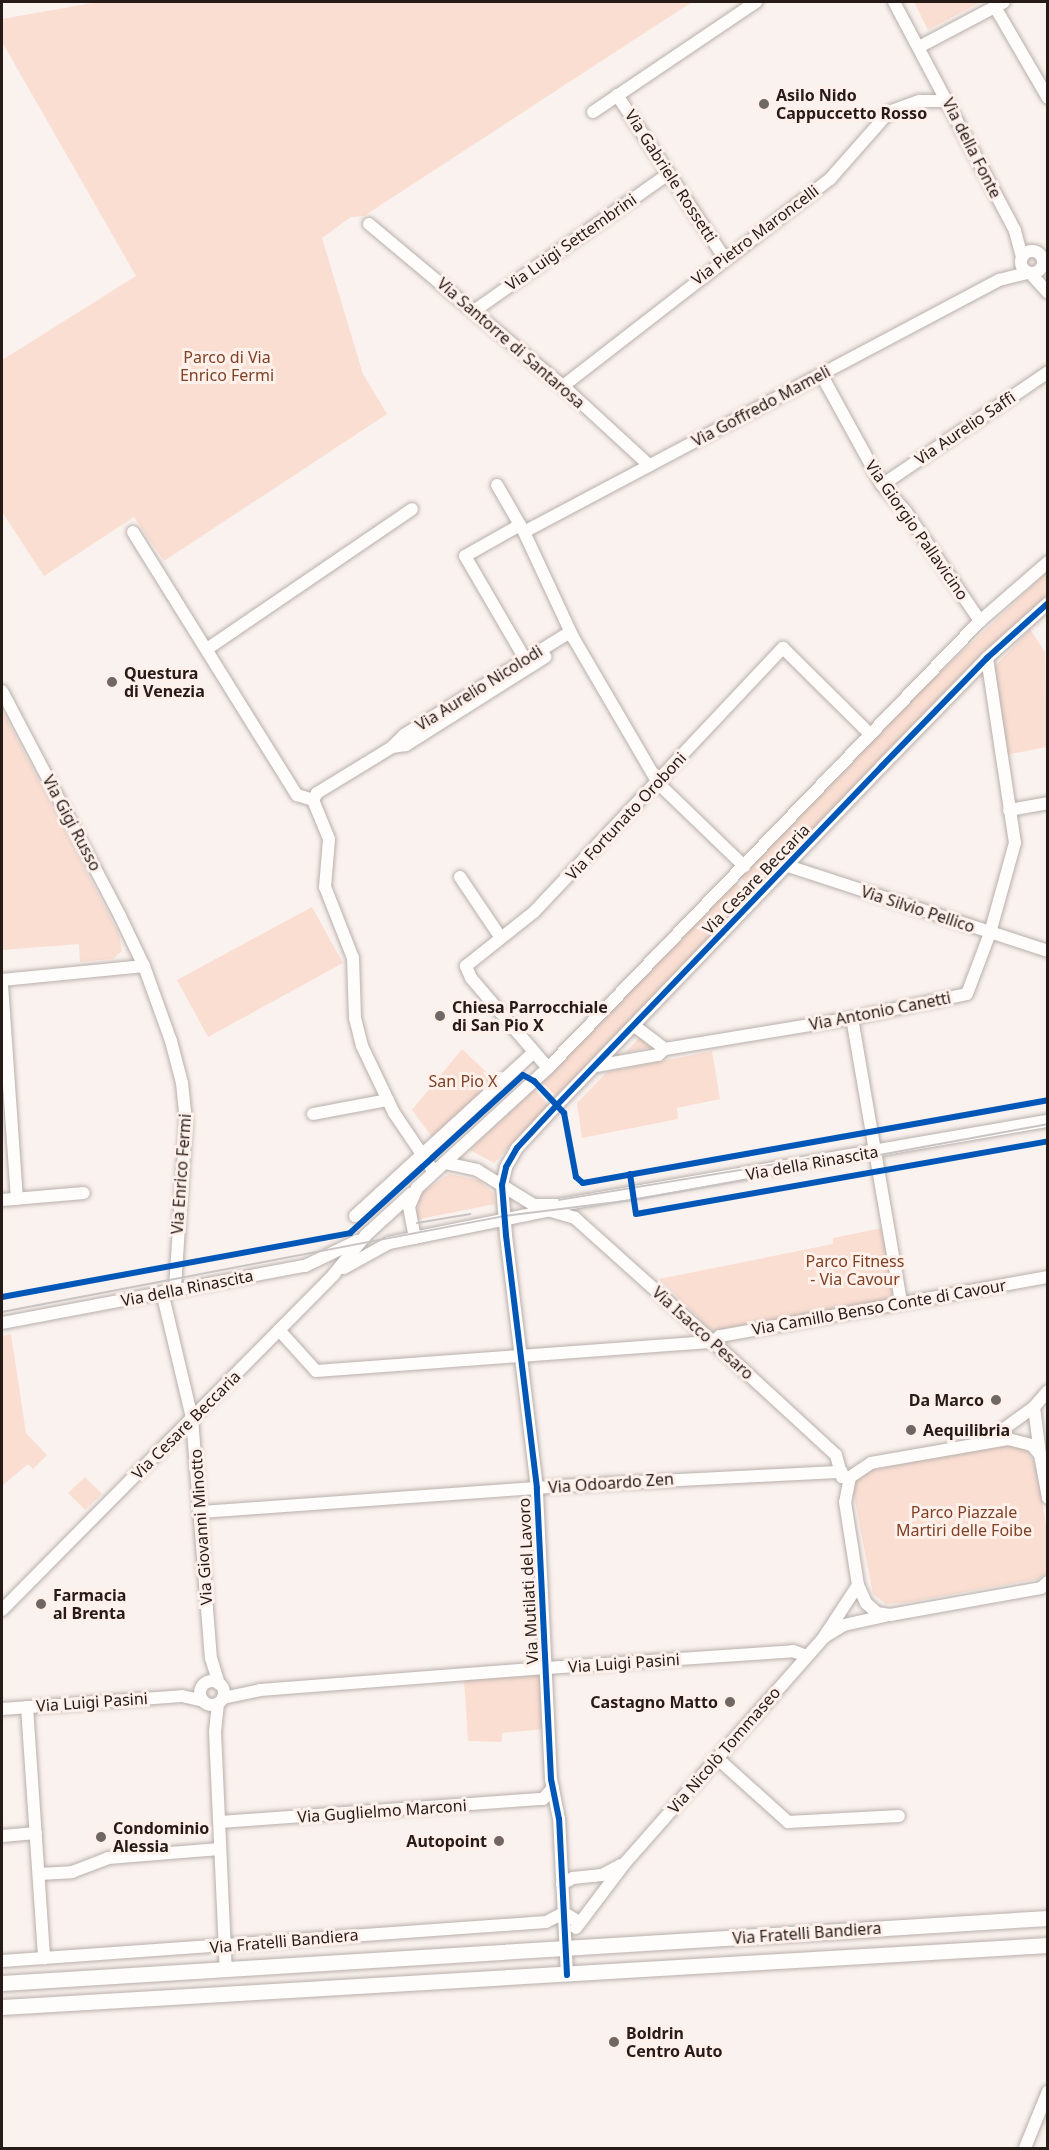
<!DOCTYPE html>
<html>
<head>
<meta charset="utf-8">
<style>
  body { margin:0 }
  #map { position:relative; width:1049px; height:2150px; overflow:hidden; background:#faf2ee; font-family:"Noto Sans",sans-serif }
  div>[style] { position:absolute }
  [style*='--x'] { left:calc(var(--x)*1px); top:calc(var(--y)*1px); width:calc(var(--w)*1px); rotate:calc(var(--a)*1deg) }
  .green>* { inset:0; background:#faded2 }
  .roads { filter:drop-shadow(0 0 2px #b8afab) drop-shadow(0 0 2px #b8afab) }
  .minor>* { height:12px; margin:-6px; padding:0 6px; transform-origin:6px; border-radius:6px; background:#fefdfc }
  .minor>.ring { margin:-6px; padding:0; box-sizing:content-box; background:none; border:12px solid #fefdfc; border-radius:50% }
  .major>* { height:15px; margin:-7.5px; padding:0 7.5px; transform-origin:7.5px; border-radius:7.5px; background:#fefdfc }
  .tram>* { height:1.5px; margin:-0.75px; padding:0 0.75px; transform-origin:0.75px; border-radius:0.75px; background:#c7c4c3 }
  .cycleway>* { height:6px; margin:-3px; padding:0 3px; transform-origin:3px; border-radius:3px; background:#0057b8 }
  .dots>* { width:16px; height:16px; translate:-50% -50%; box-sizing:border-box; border:3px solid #fef0ea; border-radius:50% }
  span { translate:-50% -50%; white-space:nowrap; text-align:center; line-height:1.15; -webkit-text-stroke:6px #fef0ea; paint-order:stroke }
  .poi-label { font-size:16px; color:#261b16; font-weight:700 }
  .left { translate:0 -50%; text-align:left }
  .right { translate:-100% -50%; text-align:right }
  .street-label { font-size:16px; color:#261b16 }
  .park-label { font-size:16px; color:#804024 }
  .frame { position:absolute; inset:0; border:3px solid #261b16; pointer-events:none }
</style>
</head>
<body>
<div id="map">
  <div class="green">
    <div style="clip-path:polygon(98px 2px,692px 2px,364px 216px,351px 217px,322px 238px,363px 374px,387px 414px,164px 561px,134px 517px,44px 576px,2px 512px,2px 360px,136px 276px,2px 42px,2px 19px)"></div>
    <div style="clip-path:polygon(914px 2px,981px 2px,928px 30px)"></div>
    <div style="clip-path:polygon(1047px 572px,1047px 596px,757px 893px,739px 876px,901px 709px)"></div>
    <div style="clip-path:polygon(1030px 629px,1045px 652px,1047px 747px,1005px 755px,992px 669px)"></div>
    <div style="clip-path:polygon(2px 710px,119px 934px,122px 951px,113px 959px,80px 962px,79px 944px,2px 950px)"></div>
    <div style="clip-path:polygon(734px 881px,751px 897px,557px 1097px,540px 1081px)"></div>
    <div style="clip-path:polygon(312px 907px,343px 963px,208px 1037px,177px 980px)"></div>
    <div style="clip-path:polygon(640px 1037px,651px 1047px,625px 1053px)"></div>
    <div style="clip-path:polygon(462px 1049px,497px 1082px,432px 1137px,412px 1110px)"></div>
    <div style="clip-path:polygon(712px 1051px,720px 1099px,677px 1108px,678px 1119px,582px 1138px,577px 1103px,607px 1072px)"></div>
    <div style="clip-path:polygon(534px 1089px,549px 1105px,494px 1163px,470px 1150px)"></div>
    <div style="clip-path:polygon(449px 1174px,479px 1180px,494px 1194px,495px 1204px,415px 1220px,419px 1195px)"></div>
    <div style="clip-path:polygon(882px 1228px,894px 1298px,713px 1332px,659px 1279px,833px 1244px,833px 1238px)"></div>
    <div style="clip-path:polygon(11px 1334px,26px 1433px,47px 1455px,33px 1469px,28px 1464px,2px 1486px,2px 1336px)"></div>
    <div style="clip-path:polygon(1008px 1442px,1021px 1445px,1036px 1464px,1047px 1531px,1047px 1573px,1038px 1579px,904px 1603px,886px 1604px,873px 1594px,854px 1496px,854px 1484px,860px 1473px)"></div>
    <div style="clip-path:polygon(85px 1477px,102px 1494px,85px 1510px,68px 1493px)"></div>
    <div style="clip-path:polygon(541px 1675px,543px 1729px,502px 1733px,502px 1742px,468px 1741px,464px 1680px)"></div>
  </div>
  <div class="roads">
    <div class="minor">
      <div style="--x:894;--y:2;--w:259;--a:62.1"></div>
      <div style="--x:1015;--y:231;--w:27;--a:75"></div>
      <div style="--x:995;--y:7;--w:105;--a:59.8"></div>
      <div style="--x:919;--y:47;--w:96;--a:-27.9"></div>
      <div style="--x:617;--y:95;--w:194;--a:56.6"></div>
      <div style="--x:593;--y:112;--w:197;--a:-34"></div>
      <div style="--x:369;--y:224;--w:253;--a:39.9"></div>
      <div style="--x:563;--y:386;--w:117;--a:42.6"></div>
      <div class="ring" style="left:1021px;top:251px;width:10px;height:10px"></div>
      <div style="--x:1031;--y:274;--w:25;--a:48"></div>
      <div style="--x:474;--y:311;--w:237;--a:-35.2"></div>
      <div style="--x:821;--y:374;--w:127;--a:61.2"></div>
      <div style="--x:882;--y:485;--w:36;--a:48"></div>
      <div style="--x:906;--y:512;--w:132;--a:55.8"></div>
      <div style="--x:563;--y:386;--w:338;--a:-37.8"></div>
      <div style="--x:830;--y:179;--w:89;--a:-48.6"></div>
      <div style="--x:889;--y:112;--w:33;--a:-20"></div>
      <div style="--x:920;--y:101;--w:28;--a:0"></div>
      <div style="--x:497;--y:485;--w:54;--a:60.1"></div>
      <div style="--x:524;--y:532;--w:118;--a:65"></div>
      <div style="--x:574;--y:639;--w:167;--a:59.7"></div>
      <div style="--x:658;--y:783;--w:120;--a:44"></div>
      <div style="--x:882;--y:485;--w:201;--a:-34.2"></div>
      <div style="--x:520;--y:525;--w:63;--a:150.6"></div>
      <div style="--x:465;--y:556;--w:119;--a:59.8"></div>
      <div style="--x:133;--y:532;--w:310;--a:58.1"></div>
      <div style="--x:297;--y:795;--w:17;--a:17"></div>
      <div style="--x:524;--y:532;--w:538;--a:-27.95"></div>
      <div style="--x:999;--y:280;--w:29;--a:-14"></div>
      <div style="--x:207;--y:649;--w:248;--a:-34.3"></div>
      <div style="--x:2;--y:691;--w:254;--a:62.3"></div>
      <div style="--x:120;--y:916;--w:55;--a:64.4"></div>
      <div style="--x:144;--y:966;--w:80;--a:70.2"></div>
      <div style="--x:171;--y:1041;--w:43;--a:75.3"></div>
      <div style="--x:182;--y:1083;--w:39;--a:84"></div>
      <div style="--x:186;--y:1122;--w:167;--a:93.8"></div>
      <div style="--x:392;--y:747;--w:14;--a:-8"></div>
      <div style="--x:406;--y:745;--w:165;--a:-32.3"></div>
      <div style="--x:1009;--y:810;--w:40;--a:-10"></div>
      <div style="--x:788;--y:866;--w:274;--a:18.1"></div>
      <div style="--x:460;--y:877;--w:73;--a:56.1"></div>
      <div style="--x:2;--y:980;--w:143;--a:-5.6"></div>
      <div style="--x:2;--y:985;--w:214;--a:86"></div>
      <div style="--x:852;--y:1018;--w:289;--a:80.2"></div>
      <div style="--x:665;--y:1049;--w:190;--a:-9.4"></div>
      <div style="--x:852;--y:1018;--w:117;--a:-11.8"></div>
      <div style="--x:967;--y:994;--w:65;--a:-69.3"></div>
      <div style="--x:990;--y:933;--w:93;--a:-74.5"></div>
      <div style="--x:1015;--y:843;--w:187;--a:-98.6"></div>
      <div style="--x:596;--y:1066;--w:63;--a:-10.1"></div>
      <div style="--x:658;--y:1055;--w:9;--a:-41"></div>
      <div style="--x:665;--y:1049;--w:38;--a:-143"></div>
      <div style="--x:548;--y:1068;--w:118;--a:-130.5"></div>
      <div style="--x:471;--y:978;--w:13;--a:-113"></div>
      <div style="--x:466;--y:966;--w:87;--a:-38.5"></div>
      <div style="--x:534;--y:912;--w:363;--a:-46.7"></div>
      <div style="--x:783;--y:648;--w:122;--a:44.7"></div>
      <div style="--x:313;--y:1114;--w:76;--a:-10.6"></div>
      <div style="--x:445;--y:1163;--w:33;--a:12"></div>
      <div style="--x:477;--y:1170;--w:67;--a:31.6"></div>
      <div style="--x:534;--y:1205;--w:26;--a:0"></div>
      <div style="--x:560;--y:1205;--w:495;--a:-9.8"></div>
      <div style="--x:434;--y:1172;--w:71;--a:-124.1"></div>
      <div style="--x:394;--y:1113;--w:74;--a:-115.5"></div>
      <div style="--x:362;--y:1046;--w:29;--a:-104"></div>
      <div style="--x:355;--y:1018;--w:60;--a:-91.9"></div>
      <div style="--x:353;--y:958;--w:76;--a:-111.5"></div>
      <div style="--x:325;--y:887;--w:48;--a:-85.2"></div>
      <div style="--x:329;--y:839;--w:42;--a:-112.3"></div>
      <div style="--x:313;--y:800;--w:8;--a:-60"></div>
      <div style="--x:317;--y:793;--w:88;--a:-31.5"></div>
      <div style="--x:392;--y:747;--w:17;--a:-45"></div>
      <div style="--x:404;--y:735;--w:195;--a:-31.8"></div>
      <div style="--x:2;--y:1200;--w:82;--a:-4.9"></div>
      <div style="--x:551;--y:1211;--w:25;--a:16"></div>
      <div style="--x:575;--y:1218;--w:186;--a:41.9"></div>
      <div style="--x:713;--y:1342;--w:167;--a:42.6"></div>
      <div style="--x:836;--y:1455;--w:23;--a:75"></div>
      <div style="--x:355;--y:1216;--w:243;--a:-42.5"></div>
      <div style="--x:415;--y:1238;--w:32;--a:-101"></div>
      <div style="--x:409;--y:1207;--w:21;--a:-67"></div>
      <div style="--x:417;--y:1188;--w:178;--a:-42.5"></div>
      <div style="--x:548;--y:1068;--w:622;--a:-45.98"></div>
      <div style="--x:980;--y:621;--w:90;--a:-40.9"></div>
      <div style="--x:344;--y:1268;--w:51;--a:-29.1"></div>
      <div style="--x:389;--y:1243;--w:165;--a:-11.5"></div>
      <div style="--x:162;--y:1292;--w:130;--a:76.6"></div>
      <div style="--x:192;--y:1418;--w:241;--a:85.5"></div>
      <div style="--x:211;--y:1658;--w:27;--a:73"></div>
      <div style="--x:2;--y:1323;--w:308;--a:-10.7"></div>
      <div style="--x:305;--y:1266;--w:58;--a:-25.7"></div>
      <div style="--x:279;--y:1330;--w:55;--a:47.9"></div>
      <div style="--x:316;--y:1371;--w:398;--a:-4.2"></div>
      <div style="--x:713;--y:1342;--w:9;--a:-41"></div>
      <div style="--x:720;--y:1336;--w:333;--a:-10.2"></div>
      <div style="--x:1034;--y:1407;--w:21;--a:-49"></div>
      <div style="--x:987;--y:1441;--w:58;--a:-35.9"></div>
      <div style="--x:1034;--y:1407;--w:47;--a:82.7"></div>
      <div style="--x:1048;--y:1498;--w:44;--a:-100.5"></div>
      <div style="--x:1040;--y:1455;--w:13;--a:-129"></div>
      <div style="--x:1032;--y:1445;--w:25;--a:-166"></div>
      <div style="--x:1008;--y:1439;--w:139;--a:170.1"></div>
      <div style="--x:871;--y:1463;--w:25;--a:146"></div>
      <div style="--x:850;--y:1477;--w:25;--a:101"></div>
      <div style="--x:845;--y:1502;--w:84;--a:81.1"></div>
      <div style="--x:858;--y:1585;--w:20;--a:66"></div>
      <div style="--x:866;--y:1603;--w:15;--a:42"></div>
      <div style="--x:877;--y:1613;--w:13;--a:9"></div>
      <div style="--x:890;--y:1615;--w:153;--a:-10.1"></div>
      <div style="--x:1041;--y:1588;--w:9;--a:-41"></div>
      <div style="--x:200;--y:1512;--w:362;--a:-4.1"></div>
      <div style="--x:561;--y:1486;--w:281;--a:-2.9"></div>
      <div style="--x:858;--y:1585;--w:62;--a:123.2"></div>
      <div style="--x:824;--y:1637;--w:23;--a:-31"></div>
      <div style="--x:844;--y:1625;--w:42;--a:-12.4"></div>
      <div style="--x:2;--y:1610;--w:472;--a:-45.3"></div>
      <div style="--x:334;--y:1274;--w:50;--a:-50.6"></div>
      <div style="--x:366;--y:1235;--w:62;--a:-42.4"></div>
      <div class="ring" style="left:200px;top:1681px;width:12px;height:12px"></div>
      <div style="--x:223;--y:1698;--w:38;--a:-12"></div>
      <div style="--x:260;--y:1690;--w:273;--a:-4.4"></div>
      <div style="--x:532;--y:1669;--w:262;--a:-3.9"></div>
      <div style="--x:793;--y:1651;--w:15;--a:20"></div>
      <div style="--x:218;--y:1703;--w:29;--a:96"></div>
      <div style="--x:215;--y:1732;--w:238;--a:87.4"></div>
      <div style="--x:27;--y:1707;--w:252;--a:86.1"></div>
      <div style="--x:2;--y:1709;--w:180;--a:-4.1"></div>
      <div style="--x:182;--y:1696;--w:22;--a:13"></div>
      <div style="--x:717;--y:1758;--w:96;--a:42"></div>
      <div style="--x:788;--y:1822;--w:111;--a:-3.1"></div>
      <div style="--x:220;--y:1822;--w:324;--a:-4.1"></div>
      <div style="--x:543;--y:1799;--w:15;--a:-48"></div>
      <div style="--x:2;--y:1836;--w:34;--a:-5"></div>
      <div style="--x:39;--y:1874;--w:33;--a:-3"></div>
      <div style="--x:72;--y:1872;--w:39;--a:-21"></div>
      <div style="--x:108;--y:1858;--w:112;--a:-4.6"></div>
      <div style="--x:562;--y:1884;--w:13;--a:-29"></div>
      <div style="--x:573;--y:1878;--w:29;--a:-6"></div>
      <div style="--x:602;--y:1875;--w:21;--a:-28"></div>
      <div style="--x:576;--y:1928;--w:81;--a:-53"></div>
      <div style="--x:625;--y:1863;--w:301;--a:-48.6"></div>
      <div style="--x:2;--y:1961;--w:545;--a:-4.1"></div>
      <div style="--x:546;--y:1922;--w:20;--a:-27"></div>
      <div style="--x:564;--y:1913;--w:17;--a:31"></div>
      <div style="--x:567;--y:1975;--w:156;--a:-92.9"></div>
      <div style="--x:559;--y:1819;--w:41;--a:-101.3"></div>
      <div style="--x:551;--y:1779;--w:291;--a:-92.8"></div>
      <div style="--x:537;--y:1488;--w:255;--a:-97"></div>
      <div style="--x:506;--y:1235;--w:50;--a:-94.6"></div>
      <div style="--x:502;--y:1185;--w:18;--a:-77"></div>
      <div style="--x:506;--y:1167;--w:22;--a:-60"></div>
      <div style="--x:517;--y:1148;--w:59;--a:-47.1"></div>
      <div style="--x:557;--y:1105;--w:470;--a:-46.2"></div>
      <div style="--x:882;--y:766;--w:151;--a:-45.8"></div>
      <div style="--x:987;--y:658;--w:82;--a:-42"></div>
      <div style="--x:1025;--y:2148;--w:61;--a:-68"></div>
    </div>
    <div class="major">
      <div style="--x:2;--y:1983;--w:1048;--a:-3.56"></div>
      <div style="--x:2;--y:2007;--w:1048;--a:-3.39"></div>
    </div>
  </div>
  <div class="tram">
    <div style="--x:559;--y:1200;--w:265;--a:-9.4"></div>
    <div style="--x:417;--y:1223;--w:54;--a:-9.6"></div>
    <div style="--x:2;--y:1312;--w:512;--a:-10.81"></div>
    <div style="--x:505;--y:1216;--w:130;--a:-7.1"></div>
    <div style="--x:634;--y:1200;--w:421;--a:-10.4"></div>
  </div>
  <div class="cycleway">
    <div style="--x:630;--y:1174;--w:40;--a:81.5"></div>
    <div style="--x:636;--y:1214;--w:418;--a:-10"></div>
    <div style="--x:2;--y:1297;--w:354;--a:-10.4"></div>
    <div style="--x:350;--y:1233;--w:234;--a:-42.4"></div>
    <div style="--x:523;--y:1075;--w:13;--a:29"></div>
    <div style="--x:534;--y:1081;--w:44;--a:46.8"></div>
    <div style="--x:564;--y:1113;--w:65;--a:79.4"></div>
    <div style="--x:576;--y:1177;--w:9;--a:41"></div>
    <div style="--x:583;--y:1183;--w:472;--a:-10.1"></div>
    <div style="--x:567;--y:1975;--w:156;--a:-92.9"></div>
    <div style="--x:559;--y:1819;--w:41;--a:-101.3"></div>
    <div style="--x:551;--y:1779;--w:291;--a:-92.8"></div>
    <div style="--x:537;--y:1488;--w:255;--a:-97"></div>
    <div style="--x:506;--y:1235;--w:50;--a:-94.6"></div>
    <div style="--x:502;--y:1185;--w:18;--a:-77"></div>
    <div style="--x:506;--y:1167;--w:22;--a:-60"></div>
    <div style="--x:517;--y:1148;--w:59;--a:-47.1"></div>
    <div style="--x:557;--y:1105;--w:470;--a:-46.2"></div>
    <div style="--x:882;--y:766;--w:151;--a:-45.8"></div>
    <div style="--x:987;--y:658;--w:82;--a:-42"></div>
  </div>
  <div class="dots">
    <div style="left:764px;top:104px;background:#706662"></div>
    <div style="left:112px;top:682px;background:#706662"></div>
    <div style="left:440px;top:1016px;background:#706662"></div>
    <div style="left:996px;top:1400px;background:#706662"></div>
    <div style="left:911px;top:1430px;background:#706662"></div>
    <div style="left:41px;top:1604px;background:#706662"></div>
    <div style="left:730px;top:1702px;background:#706662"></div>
    <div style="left:101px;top:1837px;background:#706662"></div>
    <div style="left:499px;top:1841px;background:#706662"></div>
    <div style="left:614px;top:2042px;background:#706662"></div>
  </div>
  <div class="poi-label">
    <span class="left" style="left:776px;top:104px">Asilo Nido<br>Cappuccetto Rosso</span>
    <span class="left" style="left:124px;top:682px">Questura<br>di Venezia</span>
    <span class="left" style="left:452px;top:1016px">Chiesa Parrocchiale<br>di San Pio X</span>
    <span class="right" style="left:984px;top:1400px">Da Marco</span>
    <span class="left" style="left:923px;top:1430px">Aequilibria</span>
    <span class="left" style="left:53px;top:1604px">Farmacia<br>al Brenta</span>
    <span class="right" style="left:718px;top:1702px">Castagno Matto</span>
    <span class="left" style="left:113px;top:1837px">Condominio<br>Alessia</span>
    <span class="right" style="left:487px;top:1841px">Autopoint</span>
    <span class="left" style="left:626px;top:2042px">Boldrin<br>Centro Auto</span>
  </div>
  <div class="street-label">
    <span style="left:972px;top:148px;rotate:63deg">Via della Fonte</span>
    <span style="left:671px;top:176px;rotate:57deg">Via Gabriele Rossetti</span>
    <span style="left:755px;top:235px;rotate:-37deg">Via Pietro Maroncelli</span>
    <span style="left:571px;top:242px;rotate:-35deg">Via Luigi Settembrini</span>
    <span style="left:511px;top:343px;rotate:41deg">Via Santorre di Santarosa</span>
    <span style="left:761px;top:406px;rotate:-28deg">Via Goffredo Mameli</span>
    <span style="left:965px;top:428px;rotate:-34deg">Via Aurelio Saffi</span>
    <span style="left:917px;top:530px;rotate:55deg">Via Giorgio Pallavicino</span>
    <span style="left:479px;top:688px;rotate:-32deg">Via Aurelio Nicolodi</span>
    <span style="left:626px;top:816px;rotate:-47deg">Via Fortunato Oroboni</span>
    <span style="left:72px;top:823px;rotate:62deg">Via Gigi Russo</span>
    <span style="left:756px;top:879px;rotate:-46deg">Via Cesare Beccaria</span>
    <span style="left:918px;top:909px;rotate:18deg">Via Silvio Pellico</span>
    <span style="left:880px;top:1011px;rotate:-11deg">Via Antonio Canetti</span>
    <span style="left:812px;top:1163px;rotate:-10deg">Via della Rinascita</span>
    <span style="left:181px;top:1174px;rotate:-86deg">Via Enrico Fermi</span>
    <span style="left:187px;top:1288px;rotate:-11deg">Via della Rinascita</span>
    <span style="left:879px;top:1307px;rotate:-10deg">Via Camillo Benso Conte di Cavour</span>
    <span style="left:703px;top:1333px;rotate:42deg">Via Isacco Pesaro</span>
    <span style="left:186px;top:1425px;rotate:-45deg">Via Cesare Beccaria</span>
    <span style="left:611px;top:1483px;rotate:-4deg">Via Odoardo Zen</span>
    <span style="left:201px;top:1527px;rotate:-94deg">Via Giovanni Minotto</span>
    <span style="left:528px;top:1581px;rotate:-93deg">Via Mutilati del Lavoro</span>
    <span style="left:624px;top:1663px;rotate:-4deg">Via Luigi Pasini</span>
    <span style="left:92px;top:1702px;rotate:-4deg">Via Luigi Pasini</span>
    <span style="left:724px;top:1750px;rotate:-49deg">Via Nicolò Tommaseo</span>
    <span style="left:382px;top:1811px;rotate:-4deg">Via Guglielmo Marconi</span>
    <span style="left:807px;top:1933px;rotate:-4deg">Via Fratelli Bandiera</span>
    <span style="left:284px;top:1941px;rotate:-5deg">Via Fratelli Bandiera</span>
  </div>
  <div class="park-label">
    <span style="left:227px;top:366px">Parco di Via<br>Enrico Fermi</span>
    <span style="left:463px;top:1081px">San Pio X</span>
    <span style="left:855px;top:1270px">Parco Fitness<br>- Via Cavour</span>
    <span style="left:964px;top:1521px">Parco Piazzale<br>Martiri delle Foibe</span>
  </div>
  <div class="frame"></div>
</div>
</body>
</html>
